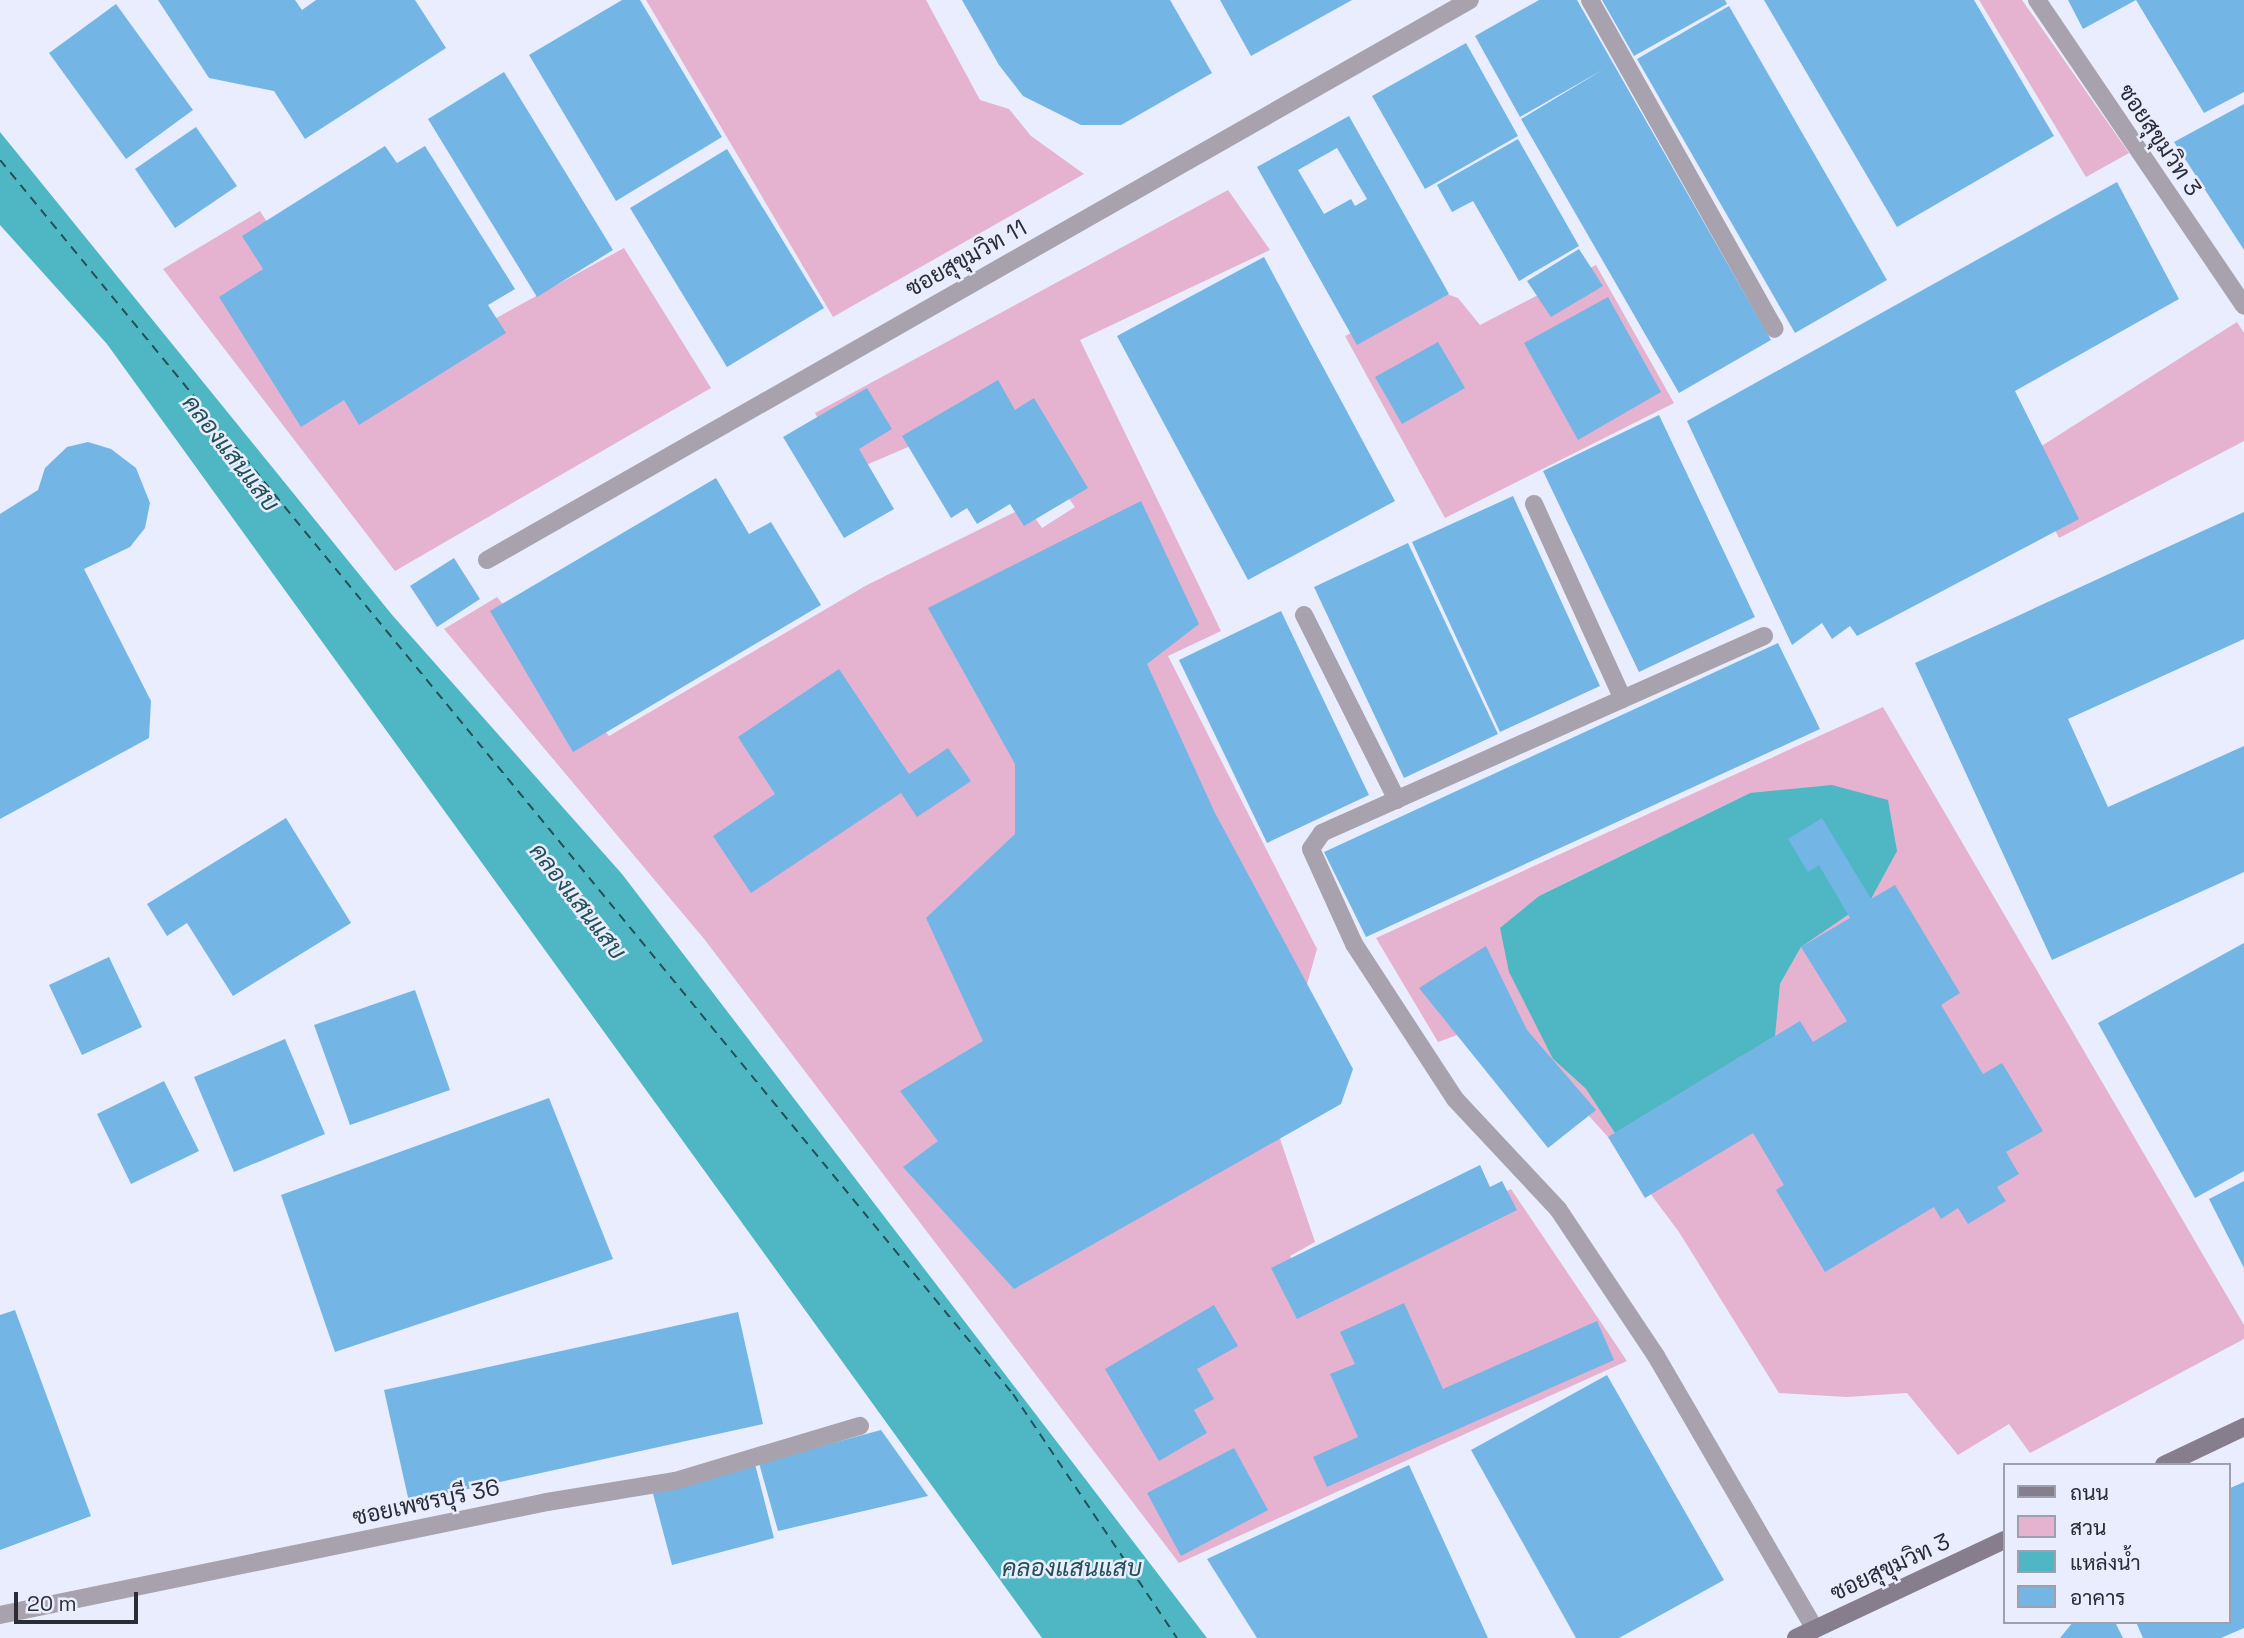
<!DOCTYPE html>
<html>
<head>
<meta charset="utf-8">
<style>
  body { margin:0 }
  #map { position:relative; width:2244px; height:1638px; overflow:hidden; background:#e9edfd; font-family:"Space Grotesk",Sarabun,sans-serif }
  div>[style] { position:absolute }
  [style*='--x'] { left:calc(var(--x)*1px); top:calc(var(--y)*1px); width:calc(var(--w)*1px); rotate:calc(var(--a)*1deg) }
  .green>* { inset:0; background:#e5b2cf }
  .water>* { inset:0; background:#4fb7c4 }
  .ferry>* { height:2px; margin-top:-1px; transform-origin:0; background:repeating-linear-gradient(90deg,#225056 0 9px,transparent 0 16px) }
  .building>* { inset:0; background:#73b6e6 }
  .street>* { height:18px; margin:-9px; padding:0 9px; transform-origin:9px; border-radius:9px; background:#a7a2ad }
  .secondary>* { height:18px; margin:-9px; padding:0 9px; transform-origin:9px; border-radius:9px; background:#867d8d }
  span { translate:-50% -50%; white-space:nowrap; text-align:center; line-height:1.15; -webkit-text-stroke:5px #e9edfd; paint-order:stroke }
  .street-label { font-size:23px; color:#2a2c36 }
  .water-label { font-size:24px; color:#225056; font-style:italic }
  .legend { position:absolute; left:2003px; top:1463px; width:228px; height:161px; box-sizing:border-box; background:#e9edfd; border:2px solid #9da0ad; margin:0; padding:9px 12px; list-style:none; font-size:21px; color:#2a2c36 }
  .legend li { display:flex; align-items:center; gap:14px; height:35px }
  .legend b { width:35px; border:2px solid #9da0ad }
  .scale { position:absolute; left:14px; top:1592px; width:124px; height:32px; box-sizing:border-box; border:4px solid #2a2c36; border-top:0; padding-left:9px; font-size:21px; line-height:24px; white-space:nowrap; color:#2a2c36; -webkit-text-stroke:5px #e9edfd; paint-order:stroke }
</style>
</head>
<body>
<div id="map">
  <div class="green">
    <div style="clip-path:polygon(646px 0,926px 0,980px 100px,1009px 109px,1031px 136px,1084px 174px,833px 317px)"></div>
    <div style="clip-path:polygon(1979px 0,2022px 0,2129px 153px,2086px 177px)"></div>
    <div style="clip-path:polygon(1228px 190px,1270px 250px,1080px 340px,1221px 631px,1168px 656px,1317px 949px,1271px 1112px,1315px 1242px,1290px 1256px,1313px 1291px,1511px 1189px,1627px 1361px,1179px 1563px,705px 940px,444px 629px,497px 597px,609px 736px,867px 585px,1027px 506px,1042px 528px,1075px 507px,1001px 407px,850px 472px,815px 413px)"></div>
    <div style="clip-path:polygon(260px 211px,372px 386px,624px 248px,711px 388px,395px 571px,163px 269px)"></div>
    <div style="clip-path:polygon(1596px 265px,1674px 403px,1445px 518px,1345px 336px,1438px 291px,1458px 298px,1480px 325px)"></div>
    <div style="clip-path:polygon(2237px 322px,2244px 333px,2244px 441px,2059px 538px,2021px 459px)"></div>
    <div style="clip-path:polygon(evenodd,1883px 707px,2244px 1325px,2244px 1339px,2030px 1453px,2009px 1424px,1958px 1455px,1907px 1393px,1847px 1397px,1779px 1393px,1679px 1232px,1608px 1137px,1501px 1019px,1438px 1042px,1376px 938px,1883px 707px,1750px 793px,1801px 947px,1780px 984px,1616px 1132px,1586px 1089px,1553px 1059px,1500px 929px,1539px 896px,1750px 793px)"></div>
  </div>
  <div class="water">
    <div style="clip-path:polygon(0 132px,393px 616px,622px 874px,1207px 1638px,1042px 1638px,107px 344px,0 225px)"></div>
    <div style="clip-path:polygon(1832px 785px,1888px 800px,1897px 851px,1871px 899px,1801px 947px,1780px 984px,1775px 1036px,1615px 1133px,1586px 1089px,1553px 1059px,1509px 972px,1500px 928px,1539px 896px,1750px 793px)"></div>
  </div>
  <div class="ferry">
    <div style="--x:0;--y:160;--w:1597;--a:50.62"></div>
    <div style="--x:1013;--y:1394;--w:294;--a:56.1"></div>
  </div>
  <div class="building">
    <div style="clip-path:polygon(158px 0,295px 0,302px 10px,316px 0,415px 0,446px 48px,305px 139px,274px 91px,209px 78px)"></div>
    <div style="clip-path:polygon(622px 0,640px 0,722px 137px,616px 201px,529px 55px)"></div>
    <div style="clip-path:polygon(962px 0,1170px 0,1212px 73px,1121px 125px,1081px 125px,1023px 96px,999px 65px)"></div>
    <div style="clip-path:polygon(1220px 0,1352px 0,1251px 56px)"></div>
    <div style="clip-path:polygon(1539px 0,1577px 0,1771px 340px,1679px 393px,1521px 119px,1604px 69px,1520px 117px,1475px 36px)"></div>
    <div style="clip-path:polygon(1602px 0,1725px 0,1727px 4px,1634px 56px)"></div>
    <div style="clip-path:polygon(1764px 0,1974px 0,2054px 136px,1897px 227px)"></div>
    <div style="clip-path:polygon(2068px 0,2244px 0,2244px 92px,2204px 113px,2136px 0,2083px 29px)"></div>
    <div style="clip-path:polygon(116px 4px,193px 110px,126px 159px,49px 53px)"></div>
    <div style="clip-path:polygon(1729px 6px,1887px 280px,1795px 333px,1637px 59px)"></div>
    <div style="clip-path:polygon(1466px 43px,1518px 136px,1425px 189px,1372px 96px)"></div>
    <div style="clip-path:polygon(504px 72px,613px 250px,537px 297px,428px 119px)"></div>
    <div style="clip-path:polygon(2244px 104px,2244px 250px,2174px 142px)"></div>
    <div style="clip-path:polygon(evenodd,1349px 116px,1449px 294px,1357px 345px,1257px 167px,1349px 116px,1337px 148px,1367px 199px,1355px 206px,1351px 199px,1324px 214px,1298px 170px,1337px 148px)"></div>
    <div style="clip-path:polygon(196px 127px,237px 186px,175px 228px,135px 169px)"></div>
    <div style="clip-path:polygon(1518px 139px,1579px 246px,1519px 281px,1473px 201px,1452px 212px,1437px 185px)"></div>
    <div style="clip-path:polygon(385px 146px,397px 163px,425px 146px,515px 289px,488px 305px,506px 333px,359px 425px,344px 400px,301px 427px,219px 297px,263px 269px,242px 236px)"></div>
    <div style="clip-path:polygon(727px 149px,824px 308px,727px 367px,630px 208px)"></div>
    <div style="clip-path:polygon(2117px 182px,2179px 299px,2015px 391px,2079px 519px,1857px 636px,1850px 626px,1832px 639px,1822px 623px,1792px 645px,1687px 421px)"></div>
    <div style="clip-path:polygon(1579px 249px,1603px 286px,1551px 317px,1527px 281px)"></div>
    <div style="clip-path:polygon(1264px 257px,1395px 501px,1248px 580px,1117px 336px)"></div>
    <div style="clip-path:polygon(1608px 297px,1661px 392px,1578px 440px,1524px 343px)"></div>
    <div style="clip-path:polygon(1438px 342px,1465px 388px,1402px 424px,1375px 377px)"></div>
    <div style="clip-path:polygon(998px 380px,1015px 410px,1034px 398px,1088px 488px,1024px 526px,1010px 504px,977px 524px,967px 508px,951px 518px,902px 436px)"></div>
    <div style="clip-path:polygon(867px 388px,892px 429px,859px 449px,894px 509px,844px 538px,783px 437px)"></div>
    <div style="clip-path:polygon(1659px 415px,1755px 617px,1639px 672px,1543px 471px)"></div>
    <div style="clip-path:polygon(88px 442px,111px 449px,136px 468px,150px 503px,145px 528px,130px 547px,84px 569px,151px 701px,149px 738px,0 819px,0 514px,38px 490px,45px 468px,67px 447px)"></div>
    <div style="clip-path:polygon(716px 478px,749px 534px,771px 522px,821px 605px,573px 752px,490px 611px)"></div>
    <div style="clip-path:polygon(1513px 496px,1600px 686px,1500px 732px,1412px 542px)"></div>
    <div style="clip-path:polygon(1141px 501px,1199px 624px,1147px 664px,1215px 813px,1353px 1069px,1341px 1104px,1014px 1289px,903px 1167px,938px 1141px,900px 1091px,983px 1041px,926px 918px,1015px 834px,1015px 764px,928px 608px)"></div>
    <div style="clip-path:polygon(2244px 512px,2244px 639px,2068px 719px,2108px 807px,2244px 746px,2244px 872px,2052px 960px,1915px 663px)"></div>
    <div style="clip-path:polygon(1408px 543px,1498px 734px,1404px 778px,1314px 587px)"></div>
    <div style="clip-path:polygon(454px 558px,480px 599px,437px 627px,410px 586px)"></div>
    <div style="clip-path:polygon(1281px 611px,1369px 795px,1267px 843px,1179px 660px)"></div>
    <div style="clip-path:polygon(1778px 643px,1820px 729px,1366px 937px,1324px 852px)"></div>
    <div style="clip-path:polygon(839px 669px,909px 774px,948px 748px,971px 781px,917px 817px,901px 793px,751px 893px,713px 836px,775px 794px,738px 737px)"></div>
    <div style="clip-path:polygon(286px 818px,351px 923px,233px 996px,187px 923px,167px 936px,147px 904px)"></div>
    <div style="clip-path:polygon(1822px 818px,1871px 899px,1895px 885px,1960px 993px,1941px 1005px,1983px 1074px,2002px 1063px,2043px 1131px,2006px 1152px,2019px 1174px,1997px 1187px,2006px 1201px,1968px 1224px,1958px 1208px,1941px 1219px,1934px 1207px,1825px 1272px,1776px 1190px,1784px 1185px,1753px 1133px,1645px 1198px,1608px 1137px,1800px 1021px,1813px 1042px,1847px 1021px,1801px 947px,1850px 918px,1819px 865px,1808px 872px,1788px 839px)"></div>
    <div style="clip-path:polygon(2244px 943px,2244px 1171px,2195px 1198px,2098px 1023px)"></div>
    <div style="clip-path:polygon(1486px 946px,1527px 1030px,1596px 1110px,1548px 1148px,1419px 988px)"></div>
    <div style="clip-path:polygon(109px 957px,142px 1027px,82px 1055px,49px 985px)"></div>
    <div style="clip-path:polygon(415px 990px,450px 1090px,350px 1125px,314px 1025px)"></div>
    <div style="clip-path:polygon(285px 1039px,325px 1134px,234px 1172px,194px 1077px)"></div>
    <div style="clip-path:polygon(164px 1081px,199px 1151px,131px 1184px,97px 1114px)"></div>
    <div style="clip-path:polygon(549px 1098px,613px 1259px,335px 1352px,281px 1195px)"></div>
    <div style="clip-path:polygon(1480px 1165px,1490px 1187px,1502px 1181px,1517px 1210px,1297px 1319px,1271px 1268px)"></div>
    <div style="clip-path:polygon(2244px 1181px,2244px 1268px,2209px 1199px)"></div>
    <div style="clip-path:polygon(1404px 1303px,1443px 1389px,1597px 1321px,1614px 1360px,1327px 1487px,1313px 1457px,1358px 1437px,1330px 1374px,1355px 1364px,1340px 1332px)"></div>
    <div style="clip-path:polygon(1214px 1305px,1238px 1346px,1197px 1369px,1214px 1399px,1194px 1410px,1207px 1433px,1159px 1461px,1105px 1369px)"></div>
    <div style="clip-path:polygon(15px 1310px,91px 1516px,0 1550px,0 1315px)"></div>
    <div style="clip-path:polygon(738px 1312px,763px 1424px,409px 1502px,384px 1390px)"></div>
    <div style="clip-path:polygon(1607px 1375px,1724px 1580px,1619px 1638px,1576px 1638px,1471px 1450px)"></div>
    <div style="clip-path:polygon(881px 1430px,928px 1496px,778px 1531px,759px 1463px)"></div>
    <div style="clip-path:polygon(1234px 1448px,1268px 1510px,1181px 1556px,1147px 1493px)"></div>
    <div style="clip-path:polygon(755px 1464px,774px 1538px,672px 1565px,652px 1490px)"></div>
    <div style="clip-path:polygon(1409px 1465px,1488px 1638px,1257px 1638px,1207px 1559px)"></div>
    <div style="clip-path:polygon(2244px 1482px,2244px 1628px,2221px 1638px,2143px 1638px,2136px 1622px,2228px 1622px,2228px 1489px)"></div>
    <div style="clip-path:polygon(2073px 1622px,2115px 1622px,2123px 1638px,2060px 1638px)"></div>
  </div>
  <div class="street">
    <div style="--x:1590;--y:0;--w:377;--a:60.7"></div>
    <div style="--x:2037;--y:0;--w:369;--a:55.9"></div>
    <div style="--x:1534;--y:504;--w:214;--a:65.5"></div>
    <div style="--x:487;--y:560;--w:1131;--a:-29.67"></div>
    <div style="--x:1304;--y:615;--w:207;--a:63.3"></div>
    <div style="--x:1764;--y:636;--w:484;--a:156"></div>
    <div style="--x:1322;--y:833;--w:19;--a:125"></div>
    <div style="--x:1311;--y:849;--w:104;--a:65.6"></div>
    <div style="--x:1354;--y:944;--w:185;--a:56.9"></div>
    <div style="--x:1455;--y:1099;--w:151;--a:46.9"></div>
    <div style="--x:1558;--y:1209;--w:177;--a:56.3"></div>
    <div style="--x:1656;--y:1356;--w:316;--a:59.8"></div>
    <div style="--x:0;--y:1615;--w:559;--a:-11.67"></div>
    <div style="--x:547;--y:1502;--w:130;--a:-9.3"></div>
    <div style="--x:675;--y:1481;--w:193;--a:-16.6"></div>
  </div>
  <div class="secondary">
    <div style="--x:2164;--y:1465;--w:89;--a:-25.4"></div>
    <div style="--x:1796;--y:1638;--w:230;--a:-25.2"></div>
  </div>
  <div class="street-label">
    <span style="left:2160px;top:140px;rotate:56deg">ซอยสุขุมวิท 3</span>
    <span style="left:966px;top:258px;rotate:-29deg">ซอยสุขุมวิท 11</span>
    <span style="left:426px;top:1502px;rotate:-12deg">ซอยเพชรบุรี 36</span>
    <span style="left:1890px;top:1567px;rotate:-25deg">ซอยสุขุมวิท 3</span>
  </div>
  <div class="water-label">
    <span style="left:231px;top:453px;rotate:52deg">คลองแสนแสบ</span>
    <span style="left:578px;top:901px;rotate:52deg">คลองแสนแสบ</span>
    <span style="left:1072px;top:1568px">คลองแสนแสบ</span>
  </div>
  <ul class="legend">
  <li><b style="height:9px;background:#867d8d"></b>ถนน</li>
  <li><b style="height:19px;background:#e5b2cf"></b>สวน</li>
  <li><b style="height:19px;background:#4fb7c4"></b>แหล่งน้ำ</li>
  <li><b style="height:19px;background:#73b6e6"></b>อาคาร</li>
  </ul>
  <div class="scale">20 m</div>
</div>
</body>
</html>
